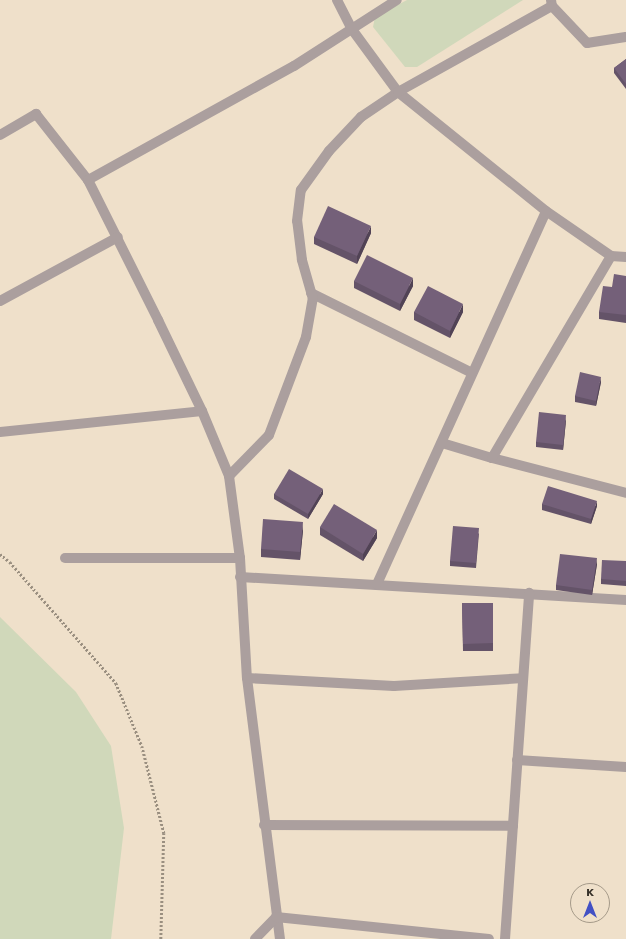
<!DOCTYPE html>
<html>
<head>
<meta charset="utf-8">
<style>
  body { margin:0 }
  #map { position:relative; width:626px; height:939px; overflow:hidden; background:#efe0ca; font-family:Jost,sans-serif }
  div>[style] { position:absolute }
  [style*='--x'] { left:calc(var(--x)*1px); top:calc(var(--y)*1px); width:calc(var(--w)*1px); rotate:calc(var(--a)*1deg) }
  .green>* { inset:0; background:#d0d8ba }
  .path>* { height:2.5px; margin-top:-1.25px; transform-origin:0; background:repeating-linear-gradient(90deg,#9a8f80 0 2px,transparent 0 4px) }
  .minor>* { height:10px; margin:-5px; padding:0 5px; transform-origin:5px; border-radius:5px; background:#ab9f9e }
  .wall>* { inset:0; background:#645368 }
  .shaded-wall>* { inset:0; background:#514355 }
  .building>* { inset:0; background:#746079 }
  span { translate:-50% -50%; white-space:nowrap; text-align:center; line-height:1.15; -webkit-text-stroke:4px #efe0ca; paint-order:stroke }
  .north { position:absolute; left:570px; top:883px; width:40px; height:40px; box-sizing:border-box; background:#efe0ca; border:1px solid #a59a89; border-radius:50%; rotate:0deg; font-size:11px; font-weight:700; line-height:16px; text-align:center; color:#363028 }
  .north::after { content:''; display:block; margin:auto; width:14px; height:18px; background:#4250c4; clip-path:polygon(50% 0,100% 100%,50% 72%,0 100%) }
</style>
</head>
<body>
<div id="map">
  <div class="green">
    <div style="clip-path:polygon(407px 0,523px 0,417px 67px,405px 67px,373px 27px,375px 17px)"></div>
    <div style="clip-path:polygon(0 617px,76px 692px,111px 746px,124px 828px,111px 939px,0 939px)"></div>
  </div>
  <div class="path">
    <div style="--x:0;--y:554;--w:13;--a:39"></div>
    <div style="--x:10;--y:562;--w:161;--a:48.8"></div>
    <div style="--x:116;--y:683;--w:68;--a:67.6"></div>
    <div style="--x:142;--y:746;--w:90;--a:75.8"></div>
    <div style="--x:164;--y:833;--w:106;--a:91.6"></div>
  </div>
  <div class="minor">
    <div style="--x:337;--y:0;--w:31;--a:63"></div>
    <div style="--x:351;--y:28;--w:79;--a:53.7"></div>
    <div style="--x:398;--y:92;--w:190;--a:38.8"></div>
    <div style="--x:546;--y:211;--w:79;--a:34.7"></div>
    <div style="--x:611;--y:256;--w:15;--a:4"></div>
    <div style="--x:551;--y:0;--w:6;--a:81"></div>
    <div style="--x:552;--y:6;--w:51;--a:46.6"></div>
    <div style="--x:587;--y:43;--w:39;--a:-9"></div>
    <div style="--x:0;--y:135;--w:42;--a:-30.3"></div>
    <div style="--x:36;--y:114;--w:84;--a:51.8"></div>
    <div style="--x:88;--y:180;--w:157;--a:63.4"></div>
    <div style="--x:158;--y:320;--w:101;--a:64.2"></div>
    <div style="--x:202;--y:411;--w:70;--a:67.4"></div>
    <div style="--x:229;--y:476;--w:83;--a:82.4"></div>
    <div style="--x:240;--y:558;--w:120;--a:86.7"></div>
    <div style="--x:247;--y:678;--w:263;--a:82.8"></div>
    <div style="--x:88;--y:180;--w:235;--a:-29"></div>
    <div style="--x:294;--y:66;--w:122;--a:-32.7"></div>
    <div style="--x:311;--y:293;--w:180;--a:26.4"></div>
    <div style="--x:0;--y:301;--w:134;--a:-28.5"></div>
    <div style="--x:0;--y:432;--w:203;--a:-5.9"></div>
    <div style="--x:442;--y:443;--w:52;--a:16.7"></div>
    <div style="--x:492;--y:458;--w:138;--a:14.6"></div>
    <div style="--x:492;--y:458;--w:234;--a:-59.5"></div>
    <div style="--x:229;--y:476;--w:57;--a:-45.7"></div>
    <div style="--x:269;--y:435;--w:105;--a:-69.3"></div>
    <div style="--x:306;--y:337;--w:39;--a:-80"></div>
    <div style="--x:313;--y:299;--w:41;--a:-105.8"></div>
    <div style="--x:302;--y:260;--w:39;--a:-97"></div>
    <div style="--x:297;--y:221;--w:31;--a:-83"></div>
    <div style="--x:301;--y:190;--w:48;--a:-54.3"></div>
    <div style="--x:329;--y:151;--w:47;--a:-46.7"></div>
    <div style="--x:361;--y:117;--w:45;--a:-34"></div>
    <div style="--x:398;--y:92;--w:176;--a:-29.2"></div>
    <div style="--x:65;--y:558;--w:175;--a:0"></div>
    <div style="--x:240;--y:577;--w:387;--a:3.4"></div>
    <div style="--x:377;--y:584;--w:409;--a:-65.6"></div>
    <div style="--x:247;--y:678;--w:147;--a:3.1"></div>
    <div style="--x:394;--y:686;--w:129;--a:-3.5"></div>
    <div style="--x:517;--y:760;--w:109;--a:3.7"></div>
    <div style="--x:264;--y:825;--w:249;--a:0.2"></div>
    <div style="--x:255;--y:939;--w:30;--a:-46"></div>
    <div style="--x:276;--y:917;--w:214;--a:5.9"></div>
    <div style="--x:505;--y:939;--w:347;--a:-86"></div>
  </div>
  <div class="wall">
    <div style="clip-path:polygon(626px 59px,626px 89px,614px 73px,614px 68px)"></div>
    <div style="clip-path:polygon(371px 233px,357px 264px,314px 244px,314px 237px)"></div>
    <div style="clip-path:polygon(626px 276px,626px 323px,599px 319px,599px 312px,612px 287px)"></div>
    <div style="clip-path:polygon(354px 281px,413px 286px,400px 311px,354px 288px)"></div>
    <div style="clip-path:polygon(414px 312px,463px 312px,450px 338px,414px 320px)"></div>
    <div style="clip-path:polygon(601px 382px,596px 406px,575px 402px,575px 396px)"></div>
    <div style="clip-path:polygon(566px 420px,563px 450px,536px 447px,536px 442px)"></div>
    <div style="clip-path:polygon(274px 494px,323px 494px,308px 519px,274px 499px)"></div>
    <div style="clip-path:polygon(542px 504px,597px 506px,591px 524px,542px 510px)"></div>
    <div style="clip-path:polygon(320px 527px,377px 538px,363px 561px,320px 535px)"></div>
    <div style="clip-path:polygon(303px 530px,300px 560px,261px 557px,261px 549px)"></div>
    <div style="clip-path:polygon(479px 533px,476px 568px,450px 566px,450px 561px)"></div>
    <div style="clip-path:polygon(626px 561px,626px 586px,601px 584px,601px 579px)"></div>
    <div style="clip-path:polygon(597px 564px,592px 595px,556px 590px,556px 585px)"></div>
    <div style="clip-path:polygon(462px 603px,493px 603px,493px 651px,463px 651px)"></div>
  </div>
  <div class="shaded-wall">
    <div style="clip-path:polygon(371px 226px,371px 233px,357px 264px,357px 256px)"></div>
    <div style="clip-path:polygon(413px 278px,413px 286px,400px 311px,400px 304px)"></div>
    <div style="clip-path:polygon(463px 304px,463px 312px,450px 338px,450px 331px)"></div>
    <div style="clip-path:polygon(601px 377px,601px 382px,596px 406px,596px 401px)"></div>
    <div style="clip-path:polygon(566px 415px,566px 420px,563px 450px,563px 445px)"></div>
    <div style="clip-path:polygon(323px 489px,323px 494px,308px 519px,308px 514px)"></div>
    <div style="clip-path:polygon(597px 501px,597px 506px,591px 524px,591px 519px)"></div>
    <div style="clip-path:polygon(303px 522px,303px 530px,300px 560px,300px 552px)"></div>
    <div style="clip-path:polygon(377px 530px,377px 538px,363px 561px,363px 554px)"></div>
    <div style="clip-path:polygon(597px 558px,597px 564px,592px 595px,592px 590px)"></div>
  </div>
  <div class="building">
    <div style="clip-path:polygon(626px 59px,626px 84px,614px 68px)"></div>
    <div style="clip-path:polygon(328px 206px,371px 226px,357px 256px,314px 237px)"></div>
    <div style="clip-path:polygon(367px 255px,413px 278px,400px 304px,354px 281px)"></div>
    <div style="clip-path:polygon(614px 274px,626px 276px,626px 315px,599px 312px,603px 286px,612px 287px)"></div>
    <div style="clip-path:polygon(428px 286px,463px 304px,450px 331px,414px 312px)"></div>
    <div style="clip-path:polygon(580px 372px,601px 377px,596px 401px,575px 396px)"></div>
    <div style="clip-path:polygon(539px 412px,566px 415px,563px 445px,536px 442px)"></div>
    <div style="clip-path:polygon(289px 469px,323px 489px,308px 514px,274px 494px)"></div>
    <div style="clip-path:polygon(548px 486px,597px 501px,591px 519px,542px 504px)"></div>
    <div style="clip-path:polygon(334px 504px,377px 530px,363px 554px,320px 527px)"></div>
    <div style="clip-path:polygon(263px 519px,303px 522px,300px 552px,261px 549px)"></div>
    <div style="clip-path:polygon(453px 526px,479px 528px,476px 563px,450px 561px)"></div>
    <div style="clip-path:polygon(560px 554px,597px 558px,592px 590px,556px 585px)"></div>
    <div style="clip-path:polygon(602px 560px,626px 561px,626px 581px,601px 579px)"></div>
    <div style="clip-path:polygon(462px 603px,493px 603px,493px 643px,463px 644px)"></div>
  </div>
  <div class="north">K</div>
</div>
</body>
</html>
